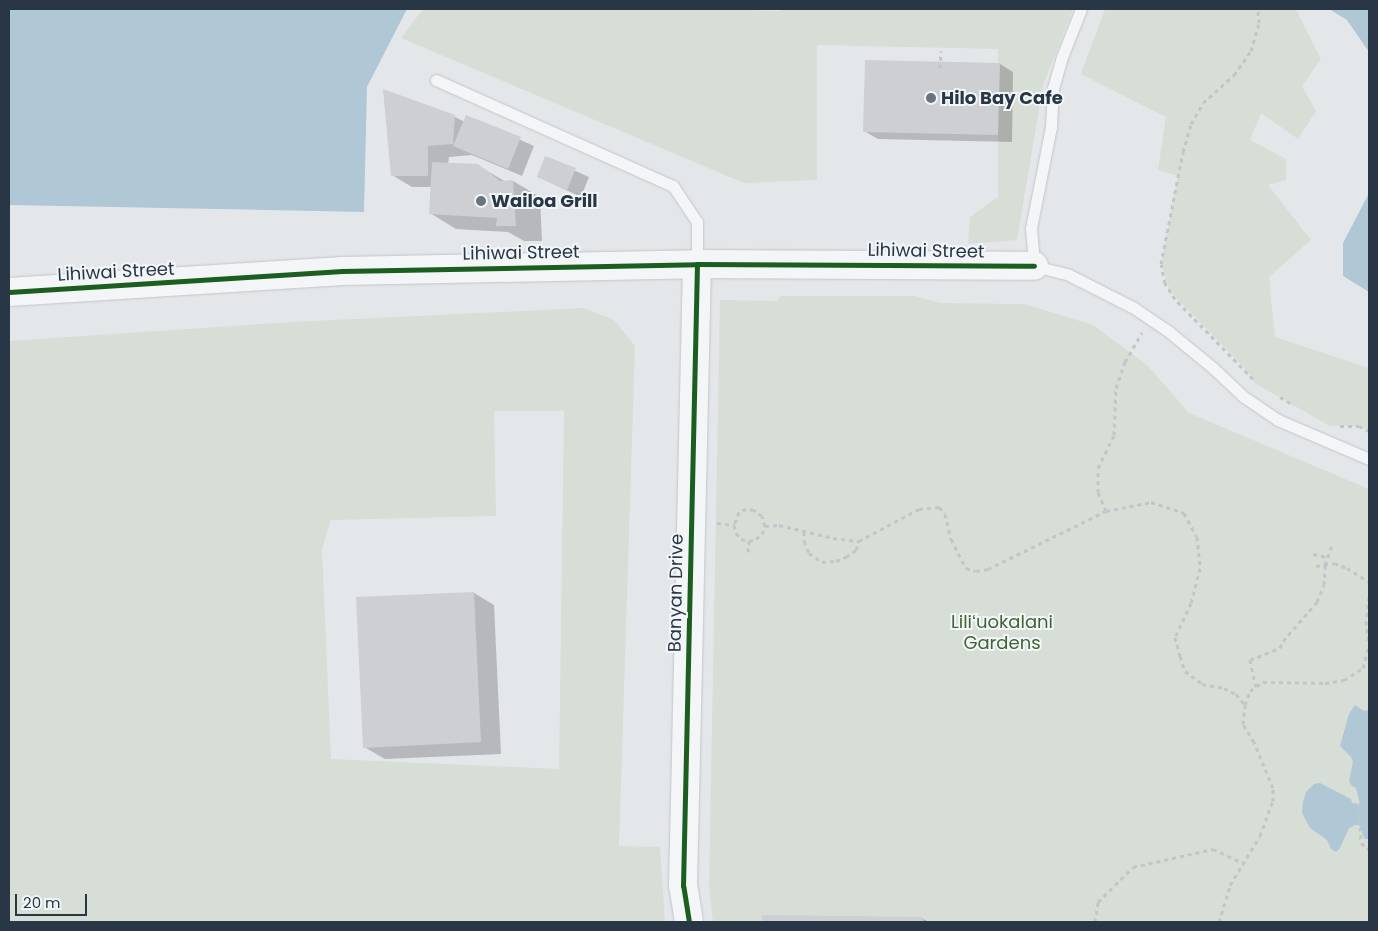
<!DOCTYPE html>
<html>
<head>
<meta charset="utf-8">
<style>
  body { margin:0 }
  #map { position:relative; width:1378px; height:931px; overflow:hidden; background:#e4e7ea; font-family:Poppins,sans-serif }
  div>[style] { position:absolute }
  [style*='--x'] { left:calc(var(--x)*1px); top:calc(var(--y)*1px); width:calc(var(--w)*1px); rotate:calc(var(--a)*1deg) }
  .green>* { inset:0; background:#d6ded5 }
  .water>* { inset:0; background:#b0c7d6 }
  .shadow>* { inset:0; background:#0003 }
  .building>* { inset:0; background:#cdcfd2 }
  .path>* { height:3px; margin-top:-1.5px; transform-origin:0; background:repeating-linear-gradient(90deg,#c2c6c9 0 4px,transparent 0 8px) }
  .roads { filter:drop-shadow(0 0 1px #c2c5c8) drop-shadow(0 0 1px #c2c5c8) }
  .service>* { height:11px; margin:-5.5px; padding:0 5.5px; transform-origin:5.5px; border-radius:5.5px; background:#f3f5f6 }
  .tertiary>* { height:28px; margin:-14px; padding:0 14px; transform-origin:14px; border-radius:14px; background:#f3f5f6 }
  .cycleway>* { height:5px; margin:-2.5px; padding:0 2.5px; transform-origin:2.5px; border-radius:2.5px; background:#1b5e20 }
  .dots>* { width:14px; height:14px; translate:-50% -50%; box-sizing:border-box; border:2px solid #f2f6f9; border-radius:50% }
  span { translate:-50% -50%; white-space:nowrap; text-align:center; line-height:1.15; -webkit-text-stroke:4px #f2f6f9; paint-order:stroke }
  .poi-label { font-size:18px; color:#283645; font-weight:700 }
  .left { translate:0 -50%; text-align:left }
  .street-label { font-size:18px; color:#283645 }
  .park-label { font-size:18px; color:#426234 }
  .frame { position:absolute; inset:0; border:10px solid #283645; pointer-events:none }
  .scale { position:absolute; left:15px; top:894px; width:72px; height:22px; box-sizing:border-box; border:2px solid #283645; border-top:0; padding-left:6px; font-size:15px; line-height:18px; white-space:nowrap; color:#283645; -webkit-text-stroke:4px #f2f6f9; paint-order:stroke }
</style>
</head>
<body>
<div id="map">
  <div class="green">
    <div style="clip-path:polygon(423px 9px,719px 9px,779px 11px,784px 9px,1073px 9px,1043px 85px,1017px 240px,968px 244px,970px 217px,998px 197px,998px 49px,817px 45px,817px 180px,744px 183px,401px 38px)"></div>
    <div style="clip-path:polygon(1105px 9px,1296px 9px,1321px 59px,1302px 86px,1316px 111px,1298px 139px,1261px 113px,1250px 140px,1286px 159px,1286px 180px,1268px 185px,1311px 240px,1269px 277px,1275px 337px,1369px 368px,1369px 431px,1359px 426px,1330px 426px,1256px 384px,1248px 372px,1170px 291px,1161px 264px,1178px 176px,1158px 170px,1166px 117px,1081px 74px)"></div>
    <div style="clip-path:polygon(780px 296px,915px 296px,940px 303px,1024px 304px,1093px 325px,1147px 365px,1189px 413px,1369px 489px,1369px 922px,713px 922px,709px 886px,720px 300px,778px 301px)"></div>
    <div style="clip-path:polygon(evenodd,584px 308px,614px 320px,635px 346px,619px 846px,660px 847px,665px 922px,9px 922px,9px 341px,292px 322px,584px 308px,494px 411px,564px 411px,559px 769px,331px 759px,322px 549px,331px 520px,496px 516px,494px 411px)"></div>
  </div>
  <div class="water">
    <div style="clip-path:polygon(9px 9px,407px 9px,367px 87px,364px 212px,9px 205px)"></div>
    <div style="clip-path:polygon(1329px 9px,1369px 9px,1369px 52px,1347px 20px)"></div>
    <div style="clip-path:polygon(1369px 193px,1369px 292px,1343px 276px,1343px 243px)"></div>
    <div style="clip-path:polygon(1355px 705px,1364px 711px,1369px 710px,1369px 840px,1364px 838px,1359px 825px,1355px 825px,1349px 828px,1340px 848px,1336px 852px,1331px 849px,1327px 840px,1310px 828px,1302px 813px,1303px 802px,1306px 792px,1314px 784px,1320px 783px,1351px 799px,1352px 803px,1360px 804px,1356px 788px,1352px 786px,1349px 781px,1353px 762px,1351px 757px,1340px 746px,1349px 714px)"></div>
  </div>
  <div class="shadow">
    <div style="clip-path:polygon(1000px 64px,1013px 72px,1012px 142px,878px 139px,864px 131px)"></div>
    <div style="clip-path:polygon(467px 116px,534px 146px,522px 176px,472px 155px,449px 157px,448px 164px,477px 165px,506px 182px,513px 181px,540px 197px,542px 241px,524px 241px,508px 232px,456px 229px,430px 213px,431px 187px,412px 187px,392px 175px,455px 117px,465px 122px)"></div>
    <div style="clip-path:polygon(546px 158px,589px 177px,581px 197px,538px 177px)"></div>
    <div style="clip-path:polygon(474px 593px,494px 605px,501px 754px,385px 759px,364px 747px)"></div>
    <div style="clip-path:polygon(763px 917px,923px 919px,929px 922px,763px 922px)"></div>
  </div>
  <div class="building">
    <div style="clip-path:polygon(865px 60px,1000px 63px,998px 135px,863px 132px)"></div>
    <div style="clip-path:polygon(383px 89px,455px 115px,453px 144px,428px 146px,428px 176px,391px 176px)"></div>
    <div style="clip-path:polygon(466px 115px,521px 137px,508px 169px,453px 146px)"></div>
    <div style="clip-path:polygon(545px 156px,576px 168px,567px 190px,537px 177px)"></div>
    <div style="clip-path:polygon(432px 162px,478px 164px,500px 181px,513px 180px,516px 226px,496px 226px,497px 218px,429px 214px)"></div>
    <div style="clip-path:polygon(474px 592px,481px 742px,363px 748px,356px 597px)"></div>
    <div style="clip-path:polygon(762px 915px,923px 917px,923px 922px,762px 922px)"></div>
  </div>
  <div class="path">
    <div style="--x:940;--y:68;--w:17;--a:-87"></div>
    <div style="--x:1253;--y:379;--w:112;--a:-134.3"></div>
    <div style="--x:1175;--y:299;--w:19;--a:-122"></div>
    <div style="--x:1165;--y:283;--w:19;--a:-102"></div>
    <div style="--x:1161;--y:264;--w:114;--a:-78.9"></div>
    <div style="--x:1183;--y:152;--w:29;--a:-74"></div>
    <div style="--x:1191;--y:124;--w:24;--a:-60"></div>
    <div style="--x:1203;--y:103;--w:42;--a:-42.1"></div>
    <div style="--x:1234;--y:75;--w:29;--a:-55"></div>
    <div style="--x:1251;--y:51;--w:29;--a:-74"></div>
    <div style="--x:1259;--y:23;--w:14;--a:-94"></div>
    <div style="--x:1280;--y:397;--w:16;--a:30"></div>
    <div style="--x:1340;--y:426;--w:19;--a:0"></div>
    <div style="--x:1359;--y:426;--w:11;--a:27"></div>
    <div style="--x:1106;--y:511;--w:21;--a:-113"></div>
    <div style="--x:1098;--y:492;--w:24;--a:-90"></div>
    <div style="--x:1098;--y:468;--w:37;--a:-64"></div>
    <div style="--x:1114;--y:435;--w:47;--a:-87.6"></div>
    <div style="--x:1116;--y:388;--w:28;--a:-71"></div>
    <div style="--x:1125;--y:362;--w:34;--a:-60"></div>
    <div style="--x:717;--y:523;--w:17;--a:7"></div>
    <div style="--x:734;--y:525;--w:8;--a:76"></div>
    <div style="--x:736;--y:533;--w:8;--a:50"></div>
    <div style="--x:741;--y:539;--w:8;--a:14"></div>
    <div style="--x:749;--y:541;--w:7;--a:-16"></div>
    <div style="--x:756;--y:539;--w:8;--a:-40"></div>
    <div style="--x:762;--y:534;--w:9;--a:-69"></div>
    <div style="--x:765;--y:526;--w:10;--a:-107"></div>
    <div style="--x:762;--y:516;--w:10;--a:-143"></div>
    <div style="--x:754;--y:510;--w:8;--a:-173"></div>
    <div style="--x:746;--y:509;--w:8;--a:157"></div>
    <div style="--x:739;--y:512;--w:14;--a:111"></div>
    <div style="--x:765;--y:526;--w:14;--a:-4"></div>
    <div style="--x:779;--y:525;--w:56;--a:13.5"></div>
    <div style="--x:833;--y:538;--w:26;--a:7"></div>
    <div style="--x:859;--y:541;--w:68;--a:-28.1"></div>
    <div style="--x:919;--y:509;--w:20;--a:-6"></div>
    <div style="--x:939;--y:507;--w:9;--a:49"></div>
    <div style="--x:945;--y:514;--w:26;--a:77"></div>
    <div style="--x:951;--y:539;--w:33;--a:63"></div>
    <div style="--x:966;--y:568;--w:10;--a:17"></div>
    <div style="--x:976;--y:571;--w:12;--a:-9"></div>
    <div style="--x:988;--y:569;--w:131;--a:-26.2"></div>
    <div style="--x:1106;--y:511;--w:46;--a:-11.3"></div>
    <div style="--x:1151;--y:502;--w:35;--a:18"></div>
    <div style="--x:1184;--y:513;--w:27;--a:62"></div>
    <div style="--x:1197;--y:537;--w:31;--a:84"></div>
    <div style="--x:1200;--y:568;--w:36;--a:104"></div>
    <div style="--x:1191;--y:603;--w:38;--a:115"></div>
    <div style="--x:1175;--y:637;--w:20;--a:75"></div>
    <div style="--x:1180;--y:656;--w:16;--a:72"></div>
    <div style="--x:1185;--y:671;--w:21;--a:37"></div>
    <div style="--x:1202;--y:684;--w:22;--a:10"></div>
    <div style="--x:1224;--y:688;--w:13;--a:27"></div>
    <div style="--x:1236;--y:694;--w:14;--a:51"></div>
    <div style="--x:804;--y:532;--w:9;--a:90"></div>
    <div style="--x:804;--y:541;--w:13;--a:67"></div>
    <div style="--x:809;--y:553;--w:16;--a:35"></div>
    <div style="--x:822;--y:562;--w:14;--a:-4"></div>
    <div style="--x:836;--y:561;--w:11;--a:-22"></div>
    <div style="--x:846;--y:557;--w:12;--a:-35"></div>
    <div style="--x:856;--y:550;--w:9;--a:-72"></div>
    <div style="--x:748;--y:552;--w:11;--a:-85"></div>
    <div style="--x:1313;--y:554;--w:14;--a:12"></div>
    <div style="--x:1316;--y:566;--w:18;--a:-9"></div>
    <div style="--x:1334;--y:563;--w:14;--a:21"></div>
    <div style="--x:1347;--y:568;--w:26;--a:32"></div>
    <div style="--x:1369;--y:597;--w:24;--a:97"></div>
    <div style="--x:1366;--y:621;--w:24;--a:83"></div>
    <div style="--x:1256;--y:687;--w:28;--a:-103"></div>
    <div style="--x:1250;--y:660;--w:32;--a:-22"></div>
    <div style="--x:1280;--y:648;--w:8;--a:-67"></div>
    <div style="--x:1283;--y:641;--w:52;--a:-48.9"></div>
    <div style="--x:1317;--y:602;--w:18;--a:-68"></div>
    <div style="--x:1324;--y:585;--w:20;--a:-87"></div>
    <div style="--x:1325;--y:565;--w:21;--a:-71"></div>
    <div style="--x:1359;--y:803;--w:40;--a:87.1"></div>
    <div style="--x:1361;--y:843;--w:10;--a:37"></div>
    <div style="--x:1095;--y:922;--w:20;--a:-81"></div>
    <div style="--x:1098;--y:902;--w:49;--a:-45"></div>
    <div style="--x:1133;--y:867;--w:82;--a:-12.7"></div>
    <div style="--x:1213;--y:849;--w:33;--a:25"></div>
    <div style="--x:1219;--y:922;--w:39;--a:-73"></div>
    <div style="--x:1230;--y:885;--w:57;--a:-58.5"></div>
    <div style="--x:1260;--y:836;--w:37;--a:-70"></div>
    <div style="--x:1273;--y:801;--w:13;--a:-90"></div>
    <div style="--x:1273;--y:788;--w:50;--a:-112.4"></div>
    <div style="--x:1254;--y:742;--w:21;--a:-121"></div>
    <div style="--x:1243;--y:724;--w:19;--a:-84"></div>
    <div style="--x:1245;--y:705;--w:15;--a:-70"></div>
    <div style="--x:1250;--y:691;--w:16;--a:-35"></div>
    <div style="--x:1263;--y:682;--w:62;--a:0.9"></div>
    <div style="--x:1325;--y:683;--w:19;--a:-9"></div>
    <div style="--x:1344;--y:680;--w:22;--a:-32"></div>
    <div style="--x:1363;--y:668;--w:24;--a:-75"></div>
  </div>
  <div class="roads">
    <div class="service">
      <div style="--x:1081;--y:9;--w:52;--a:111.6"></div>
      <div style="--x:1062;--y:57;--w:32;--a:106"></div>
      <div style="--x:1053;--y:88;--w:39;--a:93"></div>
      <div style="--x:1051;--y:127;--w:103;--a:101.2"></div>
      <div style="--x:1031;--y:228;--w:38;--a:85"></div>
      <div style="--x:1034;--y:266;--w:36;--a:14"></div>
      <div style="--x:1069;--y:275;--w:73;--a:26.9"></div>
      <div style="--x:1134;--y:308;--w:41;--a:34.1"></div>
      <div style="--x:1168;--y:331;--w:58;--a:39.4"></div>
      <div style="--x:1213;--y:368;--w:42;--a:43.1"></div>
      <div style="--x:1244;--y:397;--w:41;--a:34.1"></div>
      <div style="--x:1278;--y:420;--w:99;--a:23.2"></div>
      <div style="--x:436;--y:80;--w:260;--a:24.1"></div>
      <div style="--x:673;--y:186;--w:43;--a:56.3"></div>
      <div style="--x:697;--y:222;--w:42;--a:90"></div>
    </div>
    <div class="tertiary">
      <div style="--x:9;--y:292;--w:334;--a:-3.6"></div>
      <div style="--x:342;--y:271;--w:355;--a:-1.1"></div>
      <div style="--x:697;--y:264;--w:337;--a:0.3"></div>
      <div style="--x:689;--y:922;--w:36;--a:-99"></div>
      <div style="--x:683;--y:886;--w:622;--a:-88.71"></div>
    </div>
  </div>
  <div class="cycleway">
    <div style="--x:9;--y:292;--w:334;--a:-3.6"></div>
    <div style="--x:342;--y:271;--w:355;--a:-1.1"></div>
    <div style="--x:697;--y:264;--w:337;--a:0.3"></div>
    <div style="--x:689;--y:922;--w:36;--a:-99"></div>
    <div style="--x:683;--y:886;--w:622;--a:-88.71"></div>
  </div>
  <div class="dots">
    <div style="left:931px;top:98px;background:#6a747f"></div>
    <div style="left:481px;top:201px;background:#6a747f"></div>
  </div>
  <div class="poi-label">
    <span class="left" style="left:941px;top:98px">Hilo Bay Cafe</span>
    <span class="left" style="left:491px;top:201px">Wailoa Grill</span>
  </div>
  <div class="street-label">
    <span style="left:926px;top:251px;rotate:1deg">Lihiwai Street</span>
    <span style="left:521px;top:253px;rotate:-1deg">Lihiwai Street</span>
    <span style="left:116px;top:272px;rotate:-3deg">Lihiwai Street</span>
    <span style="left:676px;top:593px;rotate:-89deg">Banyan Drive</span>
  </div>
  <div class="park-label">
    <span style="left:1002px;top:633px">Liliʻuokalani<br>Gardens</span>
  </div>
  <div class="frame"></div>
  <div class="scale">20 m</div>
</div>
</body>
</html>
